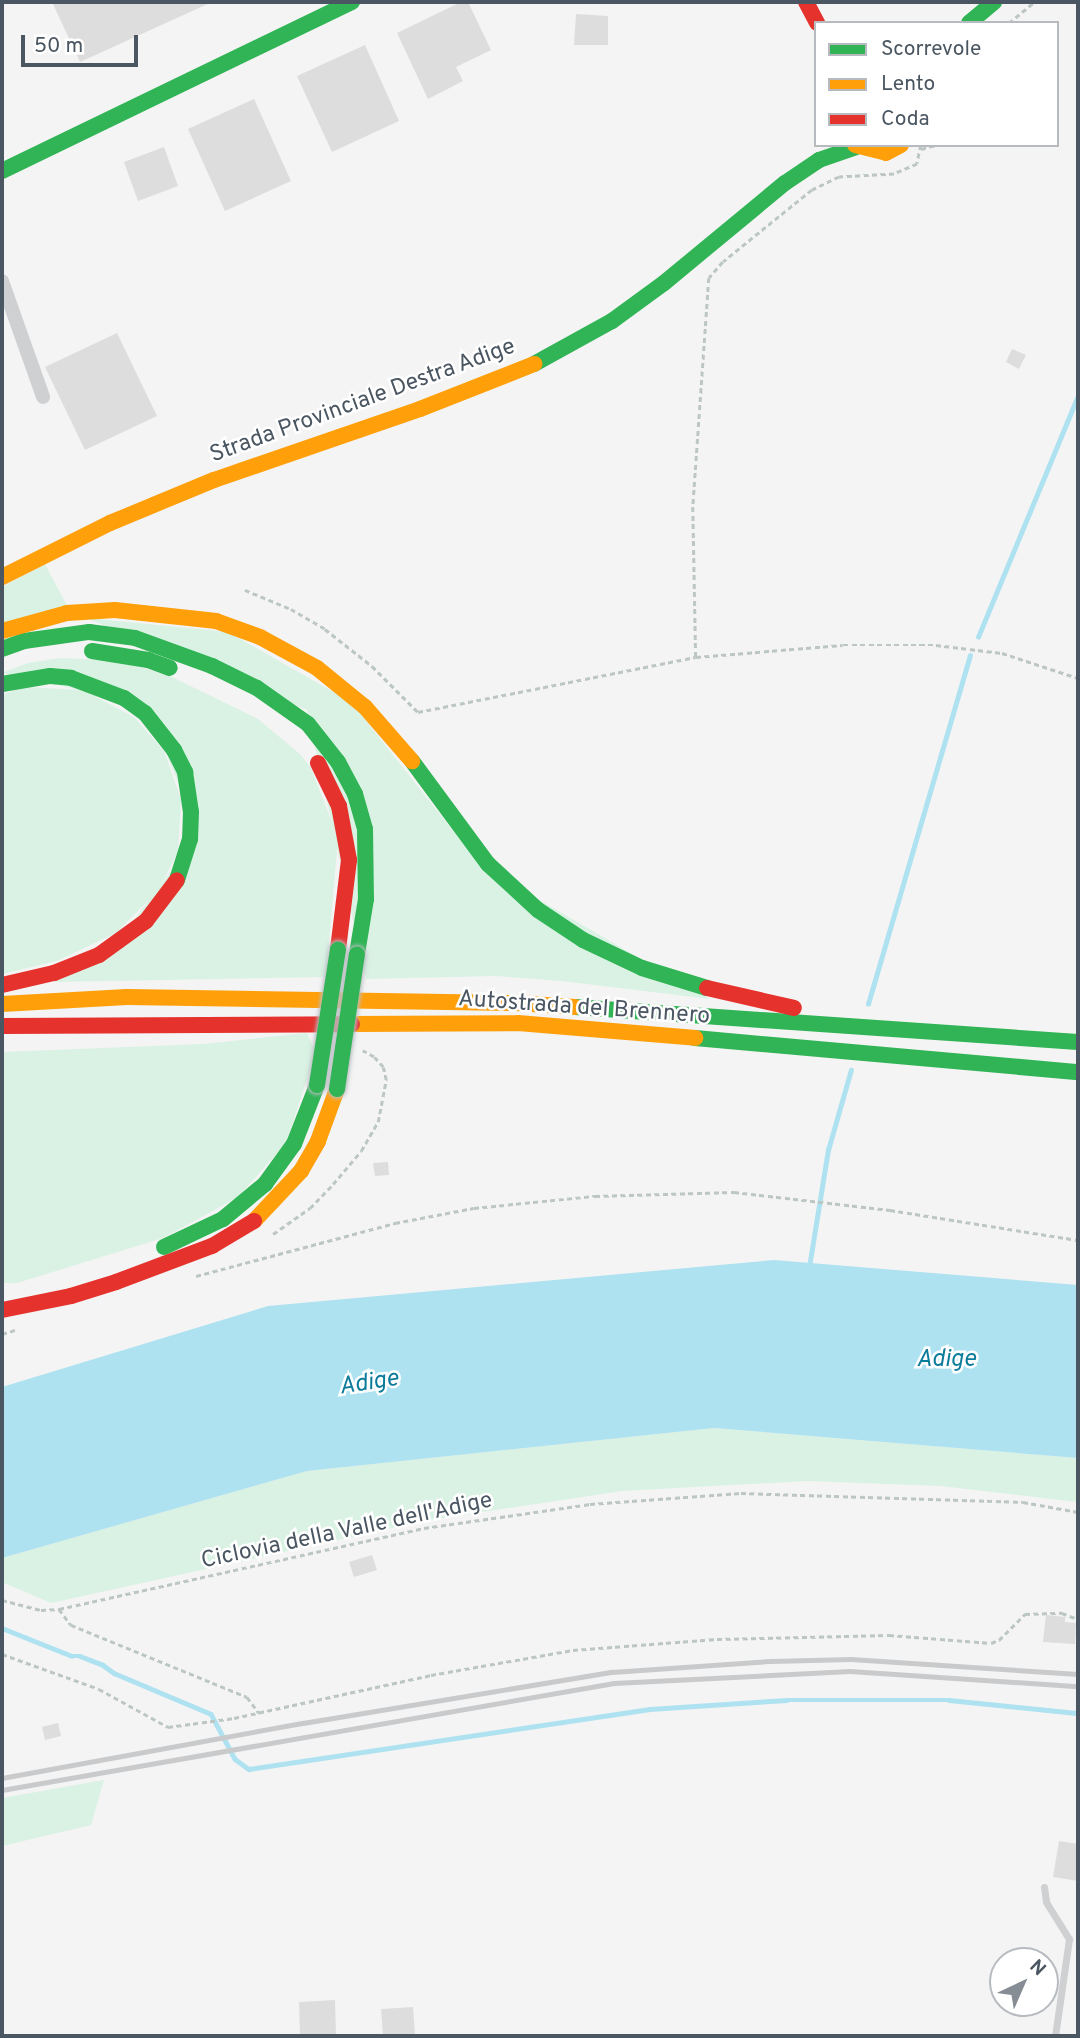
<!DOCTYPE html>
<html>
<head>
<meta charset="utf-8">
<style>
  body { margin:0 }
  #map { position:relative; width:1080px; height:2038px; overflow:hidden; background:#f4f4f4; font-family:Overpass,sans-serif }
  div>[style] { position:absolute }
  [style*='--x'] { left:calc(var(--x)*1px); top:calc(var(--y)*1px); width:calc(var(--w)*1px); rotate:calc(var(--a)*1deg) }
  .green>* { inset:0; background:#d9f2e3 }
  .water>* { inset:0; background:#aee2f0 }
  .stream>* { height:4.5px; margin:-2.25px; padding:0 2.25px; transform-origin:2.25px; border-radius:2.25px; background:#aee2f0 }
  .building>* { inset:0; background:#ddddde }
  .path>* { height:2.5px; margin-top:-1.25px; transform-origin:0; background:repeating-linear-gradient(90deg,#bcc7c4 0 5px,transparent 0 8.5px) }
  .lane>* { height:7px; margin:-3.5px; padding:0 3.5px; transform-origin:3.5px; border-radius:3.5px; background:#ced0d2 }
  .street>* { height:14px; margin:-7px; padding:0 7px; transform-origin:7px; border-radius:7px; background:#ced0d2 }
  .fast>* { height:16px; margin:-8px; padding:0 8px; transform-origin:8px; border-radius:8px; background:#30b455 }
  .slow>* { height:16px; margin:-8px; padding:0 8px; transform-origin:8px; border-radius:8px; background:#ff9f0a }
  .jam>* { height:16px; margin:-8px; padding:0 8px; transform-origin:8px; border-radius:8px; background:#e5322d }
  .rail>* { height:4.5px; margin:-2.25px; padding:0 2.25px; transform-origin:2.25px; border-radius:2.25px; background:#c9cacc }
  .bridges { filter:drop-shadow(0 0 2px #b9bec3) drop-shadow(0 0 2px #b9bec3) }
  .fast-bridge>* { height:16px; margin:-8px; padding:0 8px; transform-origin:8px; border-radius:8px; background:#30b455 }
  span { translate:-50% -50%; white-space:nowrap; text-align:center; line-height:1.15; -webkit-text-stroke:5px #fff; paint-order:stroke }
  .street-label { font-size:23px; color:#4a5661 }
  .water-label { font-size:24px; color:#0c7c9b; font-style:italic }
  .frame { position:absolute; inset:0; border:4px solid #4a5661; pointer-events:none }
  .legend { position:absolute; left:814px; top:21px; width:245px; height:126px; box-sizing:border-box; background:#fff; border:2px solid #b7bbc0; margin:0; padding:9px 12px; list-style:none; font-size:21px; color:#4a5661 }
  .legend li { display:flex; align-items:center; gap:14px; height:35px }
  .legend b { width:35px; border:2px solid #b7bbc0 }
  .north { position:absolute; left:989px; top:1947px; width:70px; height:70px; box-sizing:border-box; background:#fff; border:2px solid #b7bbc0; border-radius:50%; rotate:44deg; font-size:19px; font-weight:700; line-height:28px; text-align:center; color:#4a5661 }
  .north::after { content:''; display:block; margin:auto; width:24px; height:32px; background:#868d94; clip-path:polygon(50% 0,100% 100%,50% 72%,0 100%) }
  .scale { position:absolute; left:21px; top:35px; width:117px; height:32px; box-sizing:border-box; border:4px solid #4a5661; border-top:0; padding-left:9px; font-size:21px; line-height:24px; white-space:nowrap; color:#4a5661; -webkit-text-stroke:5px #fff; paint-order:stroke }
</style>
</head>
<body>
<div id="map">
  <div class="green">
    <div style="clip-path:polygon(45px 564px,67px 606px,2px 624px,2px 587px)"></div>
    <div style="clip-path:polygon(87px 618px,228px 632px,351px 702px,481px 866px,710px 999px,562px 981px,495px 976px,366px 979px,307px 710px)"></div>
    <div style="clip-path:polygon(61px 658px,120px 661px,170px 676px,258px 719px,301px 755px,311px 768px,338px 838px,326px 977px,53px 982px,103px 961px,199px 834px,146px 704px,2px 673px,28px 663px)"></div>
    <div style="clip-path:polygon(24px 687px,83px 690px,134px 717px,164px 751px,181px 799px,178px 851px,159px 890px,116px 933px,57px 961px,2px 974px,2px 695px)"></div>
    <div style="clip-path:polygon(307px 1033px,316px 1052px,286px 1143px,238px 1197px,163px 1238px,17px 1283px,2px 1283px,2px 1052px,203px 1044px)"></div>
    <div style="clip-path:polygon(714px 1428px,1078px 1458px,1078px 1502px,941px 1486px,807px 1481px,622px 1491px,429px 1520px,51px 1603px,2px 1582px,2px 1558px,307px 1471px)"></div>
    <div style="clip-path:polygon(104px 1780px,91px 1825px,2px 1846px,2px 1798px)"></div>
  </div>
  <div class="water">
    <div style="clip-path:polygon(774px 1260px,1078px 1285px,1078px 1458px,714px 1428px,307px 1471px,2px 1558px,2px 1387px,268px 1306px)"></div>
  </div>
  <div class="stream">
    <div style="--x:978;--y:637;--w:261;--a:-67.5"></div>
    <div style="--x:868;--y:1004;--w:363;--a:-73.7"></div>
    <div style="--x:809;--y:1267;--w:119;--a:-80.8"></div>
    <div style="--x:828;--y:1150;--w:83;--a:-74"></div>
    <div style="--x:2;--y:1628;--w:75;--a:21.8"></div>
    <div style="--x:72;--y:1656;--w:8;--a:0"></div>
    <div style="--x:80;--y:1656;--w:25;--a:21"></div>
    <div style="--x:103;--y:1665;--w:14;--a:36"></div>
    <div style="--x:114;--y:1673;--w:105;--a:22.9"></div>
    <div style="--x:211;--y:1714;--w:51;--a:61.9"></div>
    <div style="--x:235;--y:1759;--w:17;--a:36"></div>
    <div style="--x:249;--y:1769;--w:405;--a:-8.5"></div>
    <div style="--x:650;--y:1709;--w:137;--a:-3.8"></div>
    <div style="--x:787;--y:1700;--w:162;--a:0"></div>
    <div style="--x:949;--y:1700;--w:130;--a:5.8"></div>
  </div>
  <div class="building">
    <div style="clip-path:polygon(52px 2px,212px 2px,80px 62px)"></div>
    <div style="clip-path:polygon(461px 2px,468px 2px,491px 50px,456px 67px,463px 81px,428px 99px,397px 33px)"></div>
    <div style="clip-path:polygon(576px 14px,608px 16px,608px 45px,574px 45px)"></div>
    <div style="clip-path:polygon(365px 45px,399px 121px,332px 152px,297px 76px)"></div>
    <div style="clip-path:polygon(254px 99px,291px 181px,225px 211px,188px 129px)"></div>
    <div style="clip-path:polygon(164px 147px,178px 186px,138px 201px,124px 162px)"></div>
    <div style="clip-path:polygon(117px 333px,157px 416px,85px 450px,45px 367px)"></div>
    <div style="clip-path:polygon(1012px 349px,1026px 355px,1019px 369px,1006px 362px)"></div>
    <div style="clip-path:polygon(388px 1162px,389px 1175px,375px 1176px,373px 1163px)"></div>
    <div style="clip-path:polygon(372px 1555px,377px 1570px,354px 1577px,349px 1562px)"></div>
    <div style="clip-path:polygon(1046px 1615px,1065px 1617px,1065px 1622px,1076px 1623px,1075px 1644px,1043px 1642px)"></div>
    <div style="clip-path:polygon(58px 1723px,61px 1736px,45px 1740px,42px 1727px)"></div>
    <div style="clip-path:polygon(1059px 1841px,1078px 1844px,1078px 1881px,1053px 1877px)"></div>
    <div style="clip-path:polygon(335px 2000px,336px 2036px,300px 2036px,299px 2002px)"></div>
    <div style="clip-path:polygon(413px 2007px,415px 2036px,383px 2036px,381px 2009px)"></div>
  </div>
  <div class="path">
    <div style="--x:1009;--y:23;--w:33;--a:-40"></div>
    <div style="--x:921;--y:145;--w:19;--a:102"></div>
    <div style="--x:917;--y:164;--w:25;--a:157"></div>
    <div style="--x:894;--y:174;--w:55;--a:176.9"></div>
    <div style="--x:839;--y:177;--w:30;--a:154"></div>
    <div style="--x:812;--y:190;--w:114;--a:141"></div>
    <div style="--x:723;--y:262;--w:21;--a:131"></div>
    <div style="--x:709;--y:278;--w:230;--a:94"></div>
    <div style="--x:693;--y:507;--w:150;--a:88.9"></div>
    <div style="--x:696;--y:657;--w:147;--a:-4.7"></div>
    <div style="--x:843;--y:645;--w:93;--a:0"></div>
    <div style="--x:936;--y:645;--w:66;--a:6.9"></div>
    <div style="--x:1002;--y:653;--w:80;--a:18.2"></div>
    <div style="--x:921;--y:149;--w:16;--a:-15"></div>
    <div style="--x:245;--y:590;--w:50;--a:22.4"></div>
    <div style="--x:291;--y:609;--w:39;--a:30"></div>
    <div style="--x:325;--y:629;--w:60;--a:38.2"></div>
    <div style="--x:372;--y:666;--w:65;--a:45"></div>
    <div style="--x:418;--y:712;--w:283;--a:-11.2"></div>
    <div style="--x:273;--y:1234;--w:45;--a:-35.1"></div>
    <div style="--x:310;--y:1208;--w:33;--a:-46"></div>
    <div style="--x:333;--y:1184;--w:43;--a:-49.7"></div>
    <div style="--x:361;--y:1151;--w:34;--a:-60"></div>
    <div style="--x:378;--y:1122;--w:43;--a:-79.2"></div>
    <div style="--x:386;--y:1080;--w:13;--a:-103"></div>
    <div style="--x:383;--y:1067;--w:13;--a:-132"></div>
    <div style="--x:374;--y:1057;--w:13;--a:-151"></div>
    <div style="--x:196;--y:1276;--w:206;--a:-14.9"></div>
    <div style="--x:395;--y:1223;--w:80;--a:-10.8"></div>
    <div style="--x:474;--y:1208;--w:122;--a:-5.7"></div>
    <div style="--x:595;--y:1196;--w:139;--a:-1.6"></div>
    <div style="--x:734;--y:1192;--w:157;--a:6.6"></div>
    <div style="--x:890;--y:1210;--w:190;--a:9.1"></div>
    <div style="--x:2;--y:1334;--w:14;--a:-17"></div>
    <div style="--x:2;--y:1600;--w:40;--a:14.4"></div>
    <div style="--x:41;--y:1610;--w:18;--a:-3"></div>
    <div style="--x:59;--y:1609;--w:374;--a:-12.5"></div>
    <div style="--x:424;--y:1528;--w:168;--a:-8.2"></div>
    <div style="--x:590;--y:1504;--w:151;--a:-4.2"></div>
    <div style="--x:741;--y:1493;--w:282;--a:1.8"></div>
    <div style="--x:1023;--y:1502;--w:56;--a:10.3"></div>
    <div style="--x:59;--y:1609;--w:20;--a:53"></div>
    <div style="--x:71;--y:1625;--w:190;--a:22.2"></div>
    <div style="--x:247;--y:1697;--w:20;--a:53"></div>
    <div style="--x:2;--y:1654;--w:103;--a:19.8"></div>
    <div style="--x:99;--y:1689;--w:79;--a:28.8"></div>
    <div style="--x:168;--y:1727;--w:67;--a:-7.8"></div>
    <div style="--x:234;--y:1718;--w:202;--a:-12.3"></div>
    <div style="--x:431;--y:1675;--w:144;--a:-10"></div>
    <div style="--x:573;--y:1650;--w:144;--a:-4.4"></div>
    <div style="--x:717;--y:1639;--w:172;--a:-1.3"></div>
    <div style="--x:889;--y:1635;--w:102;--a:4.5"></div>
    <div style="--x:991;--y:1643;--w:9;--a:-21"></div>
    <div style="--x:999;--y:1640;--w:37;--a:-45"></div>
    <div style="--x:1025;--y:1614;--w:37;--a:-2"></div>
    <div style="--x:1062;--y:1613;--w:17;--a:21"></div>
  </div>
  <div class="lane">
    <div style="--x:1044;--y:1887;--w:15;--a:82"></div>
    <div style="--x:1046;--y:1902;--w:44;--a:58.1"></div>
    <div style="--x:1069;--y:1939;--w:98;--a:98.2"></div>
  </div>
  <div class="street">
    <div style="--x:2;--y:281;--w:123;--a:70.5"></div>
  </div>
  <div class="fast">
    <div style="--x:969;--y:23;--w:33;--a:-40"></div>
    <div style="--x:2;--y:171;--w:389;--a:-25.8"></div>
    <div style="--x:534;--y:364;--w:89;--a:-28.9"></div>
    <div style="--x:612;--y:321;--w:64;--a:-36.2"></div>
    <div style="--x:664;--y:283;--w:157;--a:-39.6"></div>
    <div style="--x:785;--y:183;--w:41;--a:-34.1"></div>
    <div style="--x:819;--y:160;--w:39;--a:-19"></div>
    <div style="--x:2;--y:649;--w:23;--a:-20"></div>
    <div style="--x:24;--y:641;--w:66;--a:-7.9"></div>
    <div style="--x:89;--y:632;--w:46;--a:7.4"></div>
    <div style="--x:135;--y:638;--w:82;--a:20"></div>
    <div style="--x:212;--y:666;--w:50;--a:26.1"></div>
    <div style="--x:257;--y:688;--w:62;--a:35.2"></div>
    <div style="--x:308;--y:724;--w:48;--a:51.7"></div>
    <div style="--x:338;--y:762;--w:36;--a:62"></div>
    <div style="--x:355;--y:794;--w:36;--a:74"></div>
    <div style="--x:365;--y:829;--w:70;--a:89.2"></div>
    <div style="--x:366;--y:899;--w:56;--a:99.3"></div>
    <div style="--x:92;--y:651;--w:57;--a:9.1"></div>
    <div style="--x:148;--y:660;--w:23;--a:20"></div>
    <div style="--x:2;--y:684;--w:49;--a:-9.5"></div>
    <div style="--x:50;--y:676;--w:21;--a:5"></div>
    <div style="--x:71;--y:678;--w:57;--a:20.7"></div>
    <div style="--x:124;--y:698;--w:26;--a:36"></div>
    <div style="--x:145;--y:713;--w:47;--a:51.9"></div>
    <div style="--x:174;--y:750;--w:25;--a:63"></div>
    <div style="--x:185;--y:772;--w:40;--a:81.5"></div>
    <div style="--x:191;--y:812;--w:27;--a:92"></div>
    <div style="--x:190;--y:839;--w:43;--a:107.6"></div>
    <div style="--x:412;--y:761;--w:128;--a:53.6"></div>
    <div style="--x:488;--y:864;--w:68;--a:42.6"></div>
    <div style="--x:538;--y:910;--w:54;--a:33.7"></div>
    <div style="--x:583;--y:940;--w:65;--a:25.4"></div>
    <div style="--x:642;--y:968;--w:68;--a:17.1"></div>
    <div style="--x:575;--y:1007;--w:504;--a:3.98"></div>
    <div style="--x:695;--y:1038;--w:385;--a:5.1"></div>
    <div style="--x:164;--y:1247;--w:65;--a:-25.4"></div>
    <div style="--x:223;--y:1219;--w:55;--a:-39.8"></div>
    <div style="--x:265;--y:1184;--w:49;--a:-54.1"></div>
    <div style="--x:294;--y:1144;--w:63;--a:-68.7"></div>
  </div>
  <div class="slow">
    <div style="--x:855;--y:145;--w:32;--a:14"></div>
    <div style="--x:886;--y:153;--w:17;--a:-28"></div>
    <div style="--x:2;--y:577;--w:121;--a:-26.6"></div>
    <div style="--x:110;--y:523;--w:113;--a:-22.5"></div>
    <div style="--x:214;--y:480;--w:218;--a:-19"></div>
    <div style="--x:420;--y:409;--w:123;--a:-21.5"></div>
    <div style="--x:2;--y:631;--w:67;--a:-15.5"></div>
    <div style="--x:67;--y:613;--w:48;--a:-3.6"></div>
    <div style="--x:115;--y:610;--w:102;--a:6.2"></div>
    <div style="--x:216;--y:621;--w:47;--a:20"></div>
    <div style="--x:260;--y:637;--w:65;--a:28.5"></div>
    <div style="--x:317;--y:668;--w:62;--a:39.1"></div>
    <div style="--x:365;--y:707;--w:72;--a:49"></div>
    <div style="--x:2;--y:1004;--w:125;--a:-3.2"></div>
    <div style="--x:127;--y:997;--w:390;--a:0.9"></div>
    <div style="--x:517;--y:1003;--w:58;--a:3.9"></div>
    <div style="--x:352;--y:1024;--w:166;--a:-0.3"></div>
    <div style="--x:518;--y:1023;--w:178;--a:4.8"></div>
    <div style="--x:254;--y:1221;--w:69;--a:-46.8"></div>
    <div style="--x:301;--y:1171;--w:34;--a:-60"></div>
    <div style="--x:318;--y:1141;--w:55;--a:-69.9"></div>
  </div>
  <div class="jam">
    <div style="--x:806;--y:2;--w:24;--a:62"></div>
    <div style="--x:318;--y:763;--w:48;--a:64"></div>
    <div style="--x:339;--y:806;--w:55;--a:79.5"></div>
    <div style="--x:349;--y:860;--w:91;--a:97"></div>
    <div style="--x:2;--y:985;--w:53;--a:-13"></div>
    <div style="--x:54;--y:973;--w:48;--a:-21.8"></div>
    <div style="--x:99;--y:955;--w:58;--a:-35.9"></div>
    <div style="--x:146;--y:921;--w:51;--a:-52.9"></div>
    <div style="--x:707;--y:988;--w:89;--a:12.9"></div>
    <div style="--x:2;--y:1026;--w:350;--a:-0.3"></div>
    <div style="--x:2;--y:1310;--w:70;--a:-11.5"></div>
    <div style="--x:71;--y:1296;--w:47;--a:-17.3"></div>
    <div style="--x:116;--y:1282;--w:103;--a:-20.6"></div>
    <div style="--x:212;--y:1246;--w:49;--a:-30.8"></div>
  </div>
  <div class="rail">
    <div style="--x:2;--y:1778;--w:306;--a:-10.4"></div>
    <div style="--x:303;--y:1723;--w:313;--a:-9.4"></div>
    <div style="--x:612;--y:1672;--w:159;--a:-4"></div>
    <div style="--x:771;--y:1661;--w:80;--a:-1.4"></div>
    <div style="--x:851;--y:1659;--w:227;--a:3.8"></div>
    <div style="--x:2;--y:1790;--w:621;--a:-9.92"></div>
    <div style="--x:614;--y:1683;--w:236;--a:-2.9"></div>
    <div style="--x:850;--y:1671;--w:228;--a:3.8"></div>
  </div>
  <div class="bridges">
    <div class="fast-bridge">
      <div style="--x:317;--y:1085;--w:137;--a:-81.2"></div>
      <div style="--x:337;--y:1089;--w:136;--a:-81.6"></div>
    </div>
  </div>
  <div class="street-label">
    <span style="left:363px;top:402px;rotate:-20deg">Strada Provinciale Destra Adige</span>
    <span style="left:584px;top:1009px;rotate:4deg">Autostrada del Brennero</span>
    <span style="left:347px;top:1532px;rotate:-12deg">Ciclovia della Valle dell'Adige</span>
  </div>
  <div class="water-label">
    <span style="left:946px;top:1361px">Adige</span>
    <span style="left:369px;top:1384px;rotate:-9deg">Adige</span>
  </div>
  <div class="frame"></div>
  <ul class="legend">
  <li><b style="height:9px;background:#30b455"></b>Scorrevole</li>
  <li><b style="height:9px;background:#ff9f0a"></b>Lento</li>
  <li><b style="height:9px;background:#e5322d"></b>Coda</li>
  </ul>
  <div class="north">N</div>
  <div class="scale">50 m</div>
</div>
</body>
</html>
